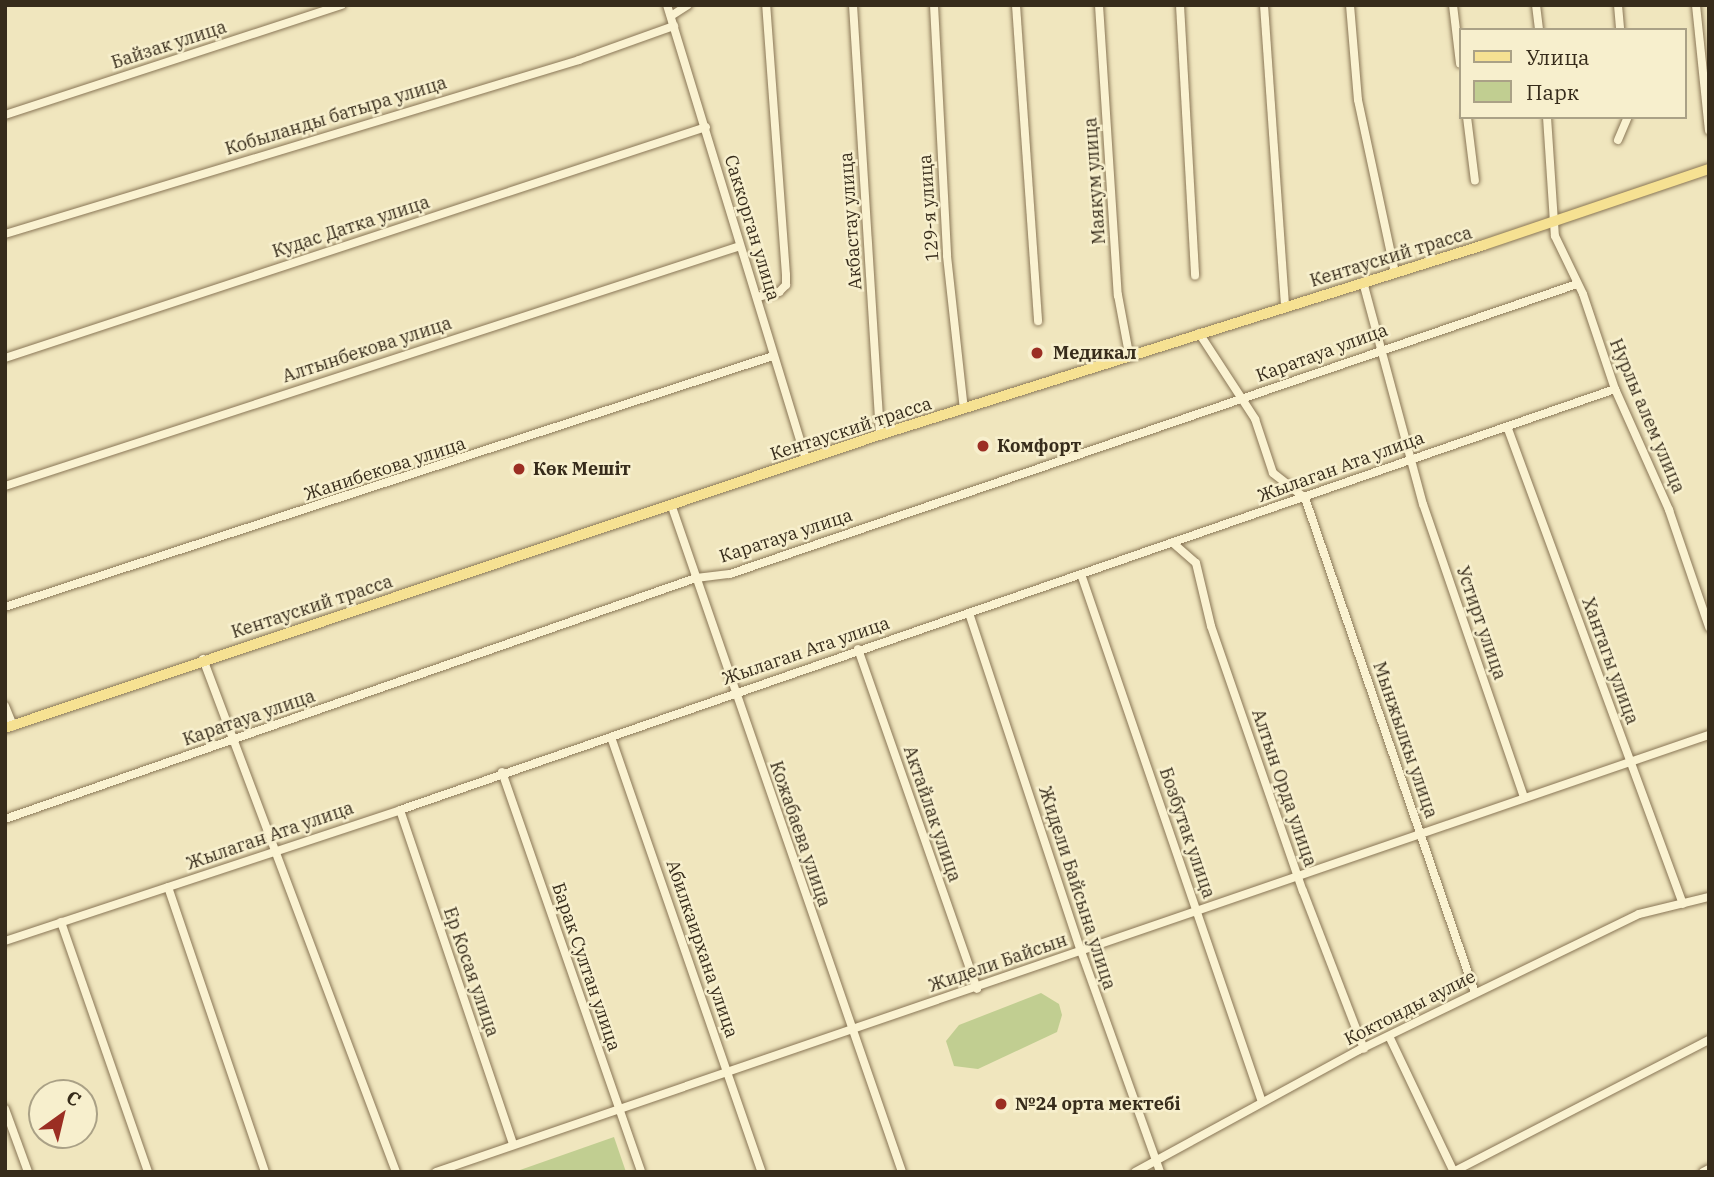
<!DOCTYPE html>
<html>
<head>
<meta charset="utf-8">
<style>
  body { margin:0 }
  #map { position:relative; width:1714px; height:1177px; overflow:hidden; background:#f0e6be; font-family:"IBM Plex Serif",serif }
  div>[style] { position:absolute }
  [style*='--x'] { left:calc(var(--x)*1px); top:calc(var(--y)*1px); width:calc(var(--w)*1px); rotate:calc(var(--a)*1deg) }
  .green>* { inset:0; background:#c1ce91 }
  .roads { filter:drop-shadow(0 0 2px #897656) drop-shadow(0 0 2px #897656) }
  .minor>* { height:8px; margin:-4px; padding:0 4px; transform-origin:4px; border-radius:4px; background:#faf2d1 }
  .major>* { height:10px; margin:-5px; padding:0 5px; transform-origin:5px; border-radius:5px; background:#f6e192 }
  .dots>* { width:19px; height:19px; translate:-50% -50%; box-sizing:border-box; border:4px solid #f7efcd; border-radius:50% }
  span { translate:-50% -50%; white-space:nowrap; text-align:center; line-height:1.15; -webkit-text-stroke:5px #f7efcd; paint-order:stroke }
  .street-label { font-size:18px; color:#372c1b }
  .poi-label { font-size:18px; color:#372c1b; font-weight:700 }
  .left { translate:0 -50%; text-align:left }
  .frame { position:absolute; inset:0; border:7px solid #372c1b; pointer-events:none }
  .legend { position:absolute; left:1459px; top:28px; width:228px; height:91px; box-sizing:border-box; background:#f7efcd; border:2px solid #aaa186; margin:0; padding:9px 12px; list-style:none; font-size:21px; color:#372c1b }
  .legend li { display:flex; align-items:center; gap:14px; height:35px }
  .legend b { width:35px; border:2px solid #aaa186 }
  .north { position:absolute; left:28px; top:1079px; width:70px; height:70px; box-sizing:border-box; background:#f7efcd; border:2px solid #aaa186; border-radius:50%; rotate:34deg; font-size:19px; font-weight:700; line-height:28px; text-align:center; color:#372c1b }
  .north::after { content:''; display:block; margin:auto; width:24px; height:32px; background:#9b2e23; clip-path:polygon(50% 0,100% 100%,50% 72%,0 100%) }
</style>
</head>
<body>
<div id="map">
  <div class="green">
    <div style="clip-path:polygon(1041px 993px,1059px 1004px,1062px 1015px,1057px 1032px,978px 1069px,954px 1066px,946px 1041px,959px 1025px)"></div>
    <div style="clip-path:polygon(614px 1137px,626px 1172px,520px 1170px)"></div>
  </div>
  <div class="roads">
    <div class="minor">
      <div style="--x:667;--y:5;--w:476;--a:73"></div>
      <div style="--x:853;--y:5;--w:431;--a:86.4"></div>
      <div style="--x:934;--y:5;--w:251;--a:87"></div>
      <div style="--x:947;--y:256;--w:154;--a:83.7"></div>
      <div style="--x:1016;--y:5;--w:317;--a:86"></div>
      <div style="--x:1099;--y:5;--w:291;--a:86.3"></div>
      <div style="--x:1118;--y:295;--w:60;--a:79.4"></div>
      <div style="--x:1180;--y:5;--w:271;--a:86.8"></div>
      <div style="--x:1264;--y:5;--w:303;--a:86"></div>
      <div style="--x:1350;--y:5;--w:95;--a:85.2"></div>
      <div style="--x:1358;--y:100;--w:176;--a:77.9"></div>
      <div style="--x:1453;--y:5;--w:59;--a:83.2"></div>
      <div style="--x:1536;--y:5;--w:25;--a:83"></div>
      <div style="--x:1618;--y:5;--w:25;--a:85"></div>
      <div style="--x:1696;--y:5;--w:126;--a:84.1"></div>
      <div style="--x:671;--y:16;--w:20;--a:-33"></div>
      <div style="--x:5;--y:115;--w:354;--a:-18.1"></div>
      <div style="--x:1467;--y:117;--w:64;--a:82.9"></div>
      <div style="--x:1547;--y:117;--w:119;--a:86.2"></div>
      <div style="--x:1555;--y:236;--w:64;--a:64.2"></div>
      <div style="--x:1583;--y:294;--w:100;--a:71.4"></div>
      <div style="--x:1615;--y:389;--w:133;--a:65.9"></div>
      <div style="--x:1669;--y:510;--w:124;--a:71.1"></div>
      <div style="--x:1618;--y:140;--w:25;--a:-67"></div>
      <div style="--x:5;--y:234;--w:600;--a:-16.86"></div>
      <div style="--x:579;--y:60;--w:101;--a:-19.7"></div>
      <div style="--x:1363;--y:282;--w:230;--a:74.9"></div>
      <div style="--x:1423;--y:504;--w:311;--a:71"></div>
      <div style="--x:757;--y:297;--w:23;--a:-13"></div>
      <div style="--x:779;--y:292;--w:10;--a:-45"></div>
      <div style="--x:786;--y:285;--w:10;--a:-90"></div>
      <div style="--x:786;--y:275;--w:271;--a:-94.2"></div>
      <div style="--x:1199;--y:333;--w:103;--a:56.9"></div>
      <div style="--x:1255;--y:419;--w:57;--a:71.6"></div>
      <div style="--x:1273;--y:473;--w:41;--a:38"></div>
      <div style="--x:1305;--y:498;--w:523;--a:71.05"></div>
      <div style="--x:5;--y:358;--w:738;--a:-18.24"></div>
      <div style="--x:1508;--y:429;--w:506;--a:69.78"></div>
      <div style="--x:5;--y:486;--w:773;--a:-18.08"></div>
      <div style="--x:671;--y:504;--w:707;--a:70.92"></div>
      <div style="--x:1173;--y:543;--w:30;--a:41"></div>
      <div style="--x:1196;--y:563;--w:65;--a:76.6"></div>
      <div style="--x:1211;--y:626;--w:281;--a:70.9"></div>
      <div style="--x:1303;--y:891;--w:169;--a:68.9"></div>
      <div style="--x:1081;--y:574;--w:558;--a:71.08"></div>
      <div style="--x:5;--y:607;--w:808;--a:-18.1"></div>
      <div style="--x:969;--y:613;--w:356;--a:71.7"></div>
      <div style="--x:1081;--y:951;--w:235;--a:70.3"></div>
      <div style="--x:858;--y:649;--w:360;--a:70.7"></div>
      <div style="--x:203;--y:659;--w:548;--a:69.38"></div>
      <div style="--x:5;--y:706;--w:22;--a:68"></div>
      <div style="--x:611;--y:737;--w:460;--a:70.9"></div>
      <div style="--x:502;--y:772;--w:423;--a:70.8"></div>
      <div style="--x:400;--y:810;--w:353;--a:71.3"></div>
      <div style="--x:5;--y:819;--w:732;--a:-19.23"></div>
      <div style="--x:696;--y:578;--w:34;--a:-7"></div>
      <div style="--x:730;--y:574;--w:895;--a:-18.9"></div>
      <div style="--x:168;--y:887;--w:301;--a:71.2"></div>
      <div style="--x:61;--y:922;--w:265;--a:70.8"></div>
      <div style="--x:5;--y:941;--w:416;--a:-18.3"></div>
      <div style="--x:400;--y:810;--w:1286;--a:-19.11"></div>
      <div style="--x:1389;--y:1036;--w:151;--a:64.5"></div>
      <div style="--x:5;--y:1109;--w:67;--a:69.9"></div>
      <div style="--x:436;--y:1172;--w:1346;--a:-18.95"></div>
      <div style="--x:1135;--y:1172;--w:255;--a:-28.6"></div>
      <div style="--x:1359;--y:1050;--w:311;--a:-25.9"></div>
      <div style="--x:1639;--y:914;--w:72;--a:-13.7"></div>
      <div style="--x:1453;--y:1172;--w:288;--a:-27.3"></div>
      <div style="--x:1703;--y:1172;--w:7;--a:-27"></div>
    </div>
    <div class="major">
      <div style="--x:5;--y:728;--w:919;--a:-18.53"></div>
      <div style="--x:876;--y:436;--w:637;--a:-17.44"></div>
      <div style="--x:1484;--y:245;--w:237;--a:-18.7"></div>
    </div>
  </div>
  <div class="dots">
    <div style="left:1037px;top:353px;background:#9b2e23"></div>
    <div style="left:983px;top:446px;background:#9b2e23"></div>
    <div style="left:519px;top:469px;background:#9b2e23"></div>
    <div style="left:1001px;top:1104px;background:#9b2e23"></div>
  </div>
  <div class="street-label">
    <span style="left:169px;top:45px;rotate:-18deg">Байзак улица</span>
    <span style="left:336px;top:116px;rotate:-17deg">Кобыланды батыра улица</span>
    <span style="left:1095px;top:181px;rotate:-94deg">Маякум улица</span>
    <span style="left:929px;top:208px;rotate:-94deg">129-я улица</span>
    <span style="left:851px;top:221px;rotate:-94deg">Акбастау улица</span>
    <span style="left:351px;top:227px;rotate:-18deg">Кудас Датка улица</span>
    <span style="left:752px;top:228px;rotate:73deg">Саккорган улица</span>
    <span style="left:1391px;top:257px;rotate:-17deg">Кентауский трасса</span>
    <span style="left:367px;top:350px;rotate:-18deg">Алтынбекова улица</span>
    <span style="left:1322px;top:353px;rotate:-20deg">Каратауа улица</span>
    <span style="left:1647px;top:416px;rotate:67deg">Нурлы алем улица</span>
    <span style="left:851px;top:429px;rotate:-18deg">Кентауский трасса</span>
    <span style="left:1341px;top:467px;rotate:-20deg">Жылаган Ата улица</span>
    <span style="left:385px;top:469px;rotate:-18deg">Жанибекова улица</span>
    <span style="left:786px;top:536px;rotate:-18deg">Каратауа улица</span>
    <span style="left:312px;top:607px;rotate:-18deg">Кентауский трасса</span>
    <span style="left:1481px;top:623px;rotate:71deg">Устирт улица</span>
    <span style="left:806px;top:651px;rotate:-19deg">Жылаган Ата улица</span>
    <span style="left:1610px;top:661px;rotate:70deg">Хантагы улица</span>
    <span style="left:249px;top:718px;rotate:-19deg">Каратауа улица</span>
    <span style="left:1405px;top:740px;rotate:71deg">Мынжылкы улица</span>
    <span style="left:1284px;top:788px;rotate:71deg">Алтын Орда улица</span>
    <span style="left:932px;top:814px;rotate:71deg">Актайлак улица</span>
    <span style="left:1187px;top:833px;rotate:71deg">Бозбутак улица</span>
    <span style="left:800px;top:834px;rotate:71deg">Кожабаева улица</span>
    <span style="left:270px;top:836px;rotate:-19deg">Жылаган Ата улица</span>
    <span style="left:1077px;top:888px;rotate:72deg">Жидели Байсына улица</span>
    <span style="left:702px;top:949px;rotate:71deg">Абилкаирхана улица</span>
    <span style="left:998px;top:963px;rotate:-19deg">Жидели Байсын</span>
    <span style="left:586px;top:967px;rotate:71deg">Барак Султан улица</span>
    <span style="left:471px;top:972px;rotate:71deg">Ер Косая улица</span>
    <span style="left:1410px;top:1008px;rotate:-27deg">Коктонды аулие</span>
  </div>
  <div class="poi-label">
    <span class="left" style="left:1053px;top:353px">Медикал</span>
    <span class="left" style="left:997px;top:446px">Комфорт</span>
    <span class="left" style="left:533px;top:469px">Көк Мешіт</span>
    <span class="left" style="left:1015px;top:1104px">№24 орта мектебі</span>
  </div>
  <div class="frame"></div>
  <ul class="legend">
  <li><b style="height:9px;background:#f6e192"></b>Улица</li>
  <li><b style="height:19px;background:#c1ce91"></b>Парк</li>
  </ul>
  <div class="north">С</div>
</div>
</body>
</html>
